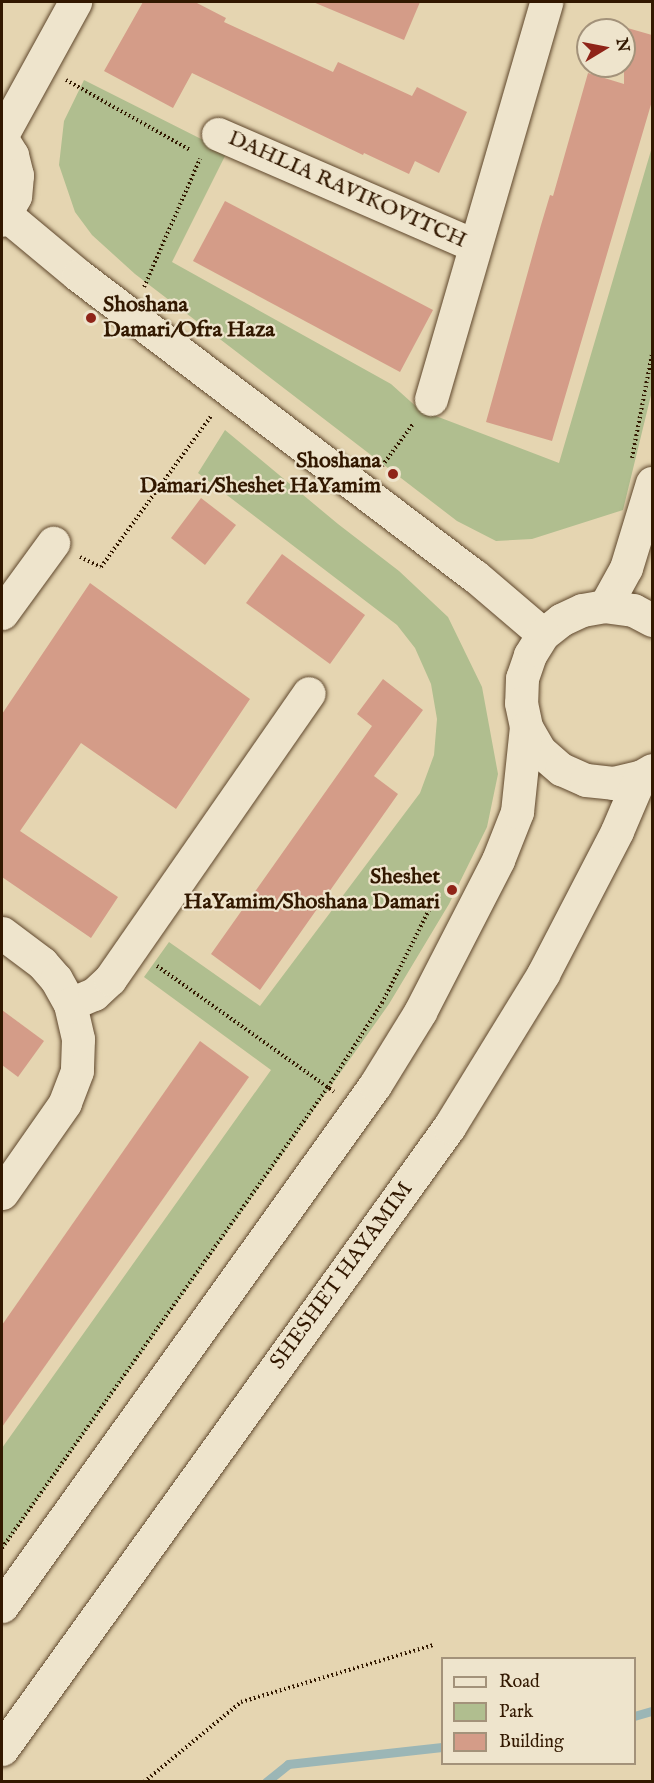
<!DOCTYPE html>
<html>
<head>
<meta charset="utf-8">
<style>
  body { margin:0 }
  #map { position:relative; width:654px; height:1783px; overflow:hidden; background:#e5d5b1; font-family:"IM FELL English",serif }
  div>[style] { position:absolute }
  [style*='--x'] { left:calc(var(--x)*1px); top:calc(var(--y)*1px); width:calc(var(--w)*1px); rotate:calc(var(--a)*1deg) }
  .green>* { inset:0; background:#b0be8f }
  .stream>* { height:9px; margin:-4.5px; padding:0 4.5px; transform-origin:4.5px; border-radius:4.5px; background:#9bb6b6 }
  .building>* { inset:0; background:#d49c88 }
  .path>* { height:4px; margin-top:-2px; transform-origin:0; background:repeating-linear-gradient(90deg,#321800 0 1.5px,transparent 0 4.5px) }
  .roads { filter:drop-shadow(0 0 2px #5f472c) drop-shadow(0 0 2px #5f472c) }
  .street>* { height:33px; margin:-16.5px; padding:0 16.5px; transform-origin:16.5px; border-radius:16.5px; background:#eee4cc }
  .secondary>* { height:33px; margin:-16.5px; padding:0 16.5px; transform-origin:16.5px; border-radius:16.5px; background:#eee4cc }
  .dots>* { width:16px; height:16px; translate:-50% -50%; box-sizing:border-box; border:3px solid #eee4cc; border-radius:50% }
  span { translate:-50% -50%; white-space:nowrap; text-align:center; line-height:1.15; -webkit-text-stroke:4.5px #eee4cc; paint-order:stroke }
  .street-label { font-size:22px; color:#321800 }
  .poi-label { font-size:22px; color:#321800; font-weight:700 }
  .left { translate:0 -50%; text-align:left }
  .right { translate:-100% -50%; text-align:right }
  .frame { position:absolute; inset:0; border:3px solid #321800; pointer-events:none }
  .legend { position:absolute; left:441px; top:1657px; width:195px; height:108px; box-sizing:border-box; background:#eee4cc; border:2px solid #a3927a; margin:0; padding:8px 10px; list-style:none; font-size:18px; color:#321800 }
  .legend li { display:flex; align-items:center; gap:12px; height:30px }
  .legend b { width:30px; border:2px solid #a3927a }
  .north { position:absolute; left:576px; top:18px; width:60px; height:60px; box-sizing:border-box; background:#eee4cc; border:2px solid #a3927a; border-radius:50%; rotate:80deg; font-size:16px; font-weight:700; line-height:24px; text-align:center; color:#321800 }
  .north::after { content:''; display:block; margin:auto; width:21px; height:27px; background:#8f2418; clip-path:polygon(50% 0,100% 100%,50% 72%,0 100%) }
</style>
</head>
<body>
<div id="map">
  <div class="green">
    <div style="clip-path:polygon(84px 80px,227px 152px,172px 262px,391px 384px,420px 410px,559px 463px,652px 147px,652px 391px,623px 510px,532px 539px,496px 541px,457px 521px,135px 274px,92px 235px,75px 212px,59px 165px,64px 121px)"></div>
    <div style="clip-path:polygon(225px 430px,338px 524px,399px 571px,448px 617px,482px 687px,498px 774px,487px 827px,449px 904px,389px 1004px,2px 1550px,2px 1448px,271px 1070px,144px 977px,169px 942px,260px 1006px,420px 793px,434px 755px,437px 719px,431px 684px,415px 648px,397px 625px,198px 473px)"></div>
  </div>
  <div class="stream">
    <div style="--x:634;--y:1716;--w:19;--a:-16"></div>
    <div style="--x:266;--y:1782;--w:28;--a:-39"></div>
    <div style="--x:288;--y:1764;--w:155;--a:-6.3"></div>
  </div>
  <div class="building">
    <div style="clip-path:polygon(143px 2px,195px 2px,226px 18px,224px 22px,333px 72px,338px 62px,412px 96px,417px 87px,467px 112px,439px 173px,415px 161px,409px 174px,364px 153px,363px 155px,192px 73px,173px 108px,104px 71px)"></div>
    <div style="clip-path:polygon(313px 2px,420px 2px,404px 40px)"></div>
    <div style="clip-path:polygon(624px 27px,652px 35px,652px 101px,552px 441px,486px 422px,541px 225px,550px 195px,553px 196px,588px 73px,624px 84px)"></div>
    <div style="clip-path:polygon(225px 201px,433px 310px,400px 372px,193px 261px)"></div>
    <div style="clip-path:polygon(201px 498px,236px 525px,205px 565px,171px 538px)"></div>
    <div style="clip-path:polygon(282px 554px,365px 615px,330px 664px,246px 603px)"></div>
    <div style="clip-path:polygon(90px 583px,250px 699px,176px 809px,81px 743px,20px 831px,118px 897px,91px 938px,2px 877px,2px 714px)"></div>
    <div style="clip-path:polygon(383px 679px,423px 710px,374px 776px,398px 794px,260px 990px,211px 954px,372px 726px,357px 714px)"></div>
    <div style="clip-path:polygon(2px 1010px,44px 1041px,18px 1077px,2px 1065px)"></div>
    <div style="clip-path:polygon(200px 1041px,249px 1077px,2px 1427px,2px 1325px)"></div>
  </div>
  <div class="path">
    <div style="--x:66;--y:80;--w:142;--a:29.4"></div>
    <div style="--x:144;--y:287;--w:140;--a:-66.4"></div>
    <div style="--x:632;--y:458;--w:106;--a:-79.1"></div>
    <div style="--x:382;--y:466;--w:52;--a:-53.6"></div>
    <div style="--x:80;--y:557;--w:23;--a:25"></div>
    <div style="--x:101;--y:567;--w:188;--a:-53.9"></div>
    <div style="--x:157;--y:966;--w:217;--a:35.4"></div>
    <div style="--x:2;--y:1548;--w:565;--a:-54.73"></div>
    <div style="--x:328;--y:1087;--w:100;--a:-57.3"></div>
    <div style="--x:382;--y:1003;--w:104;--a:-63.2"></div>
    <div style="--x:144;--y:1782;--w:126;--a:-39.5"></div>
    <div style="--x:241;--y:1702;--w:200;--a:-16.5"></div>
  </div>
  <div class="roads">
    <div class="street">
      <div style="--x:218;--y:134;--w:280;--a:23.5"></div>
      <div style="--x:2;--y:135;--w:152;--a:-61.2"></div>
      <div style="--x:431;--y:399;--w:413;--a:-73.8"></div>
      <div style="--x:2;--y:613;--w:87;--a:-53.9"></div>
      <div style="--x:2;--y:933;--w:50;--a:36.9"></div>
      <div style="--x:42;--y:963;--w:21;--a:49"></div>
      <div style="--x:56;--y:979;--w:29;--a:61"></div>
      <div style="--x:70;--y:1004;--w:36;--a:77"></div>
      <div style="--x:78;--y:1039;--w:32;--a:92"></div>
      <div style="--x:77;--y:1071;--w:34;--a:111"></div>
      <div style="--x:65;--y:1103;--w:110;--a:125"></div>
      <div style="--x:70;--y:1004;--w:26;--a:-23"></div>
      <div style="--x:94;--y:994;--w:22;--a:-43"></div>
      <div style="--x:110;--y:979;--w:348;--a:-55.2"></div>
    </div>
    <div class="secondary">
      <div style="--x:2;--y:139;--w:19;--a:58"></div>
      <div style="--x:12;--y:155;--w:21;--a:76"></div>
      <div style="--x:17;--y:175;--w:21;--a:95"></div>
      <div style="--x:15;--y:196;--w:27;--a:118"></div>
      <div style="--x:6;--y:215;--w:94;--a:39.8"></div>
      <div style="--x:78;--y:275;--w:498;--a:37.2"></div>
      <div style="--x:475;--y:576;--w:89;--a:40.5"></div>
      <div style="--x:605;--y:606;--w:43;--a:-61.1"></div>
      <div style="--x:626;--y:568;--w:89;--a:-73"></div>
      <div style="--x:652;--y:620;--w:21;--a:-152"></div>
      <div style="--x:633;--y:610;--w:28;--a:-172"></div>
      <div style="--x:605;--y:606;--w:23;--a:170"></div>
      <div style="--x:582;--y:610;--w:23;--a:155"></div>
      <div style="--x:561;--y:620;--w:23;--a:142"></div>
      <div style="--x:543;--y:634;--w:25;--a:122"></div>
      <div style="--x:530;--y:655;--w:24;--a:109"></div>
      <div style="--x:522;--y:678;--w:25;--a:92"></div>
      <div style="--x:521;--y:703;--w:25;--a:78"></div>
      <div style="--x:526;--y:727;--w:28;--a:60"></div>
      <div style="--x:540;--y:751;--w:28;--a:41"></div>
      <div style="--x:561;--y:769;--w:27;--a:24"></div>
      <div style="--x:586;--y:780;--w:27;--a:6"></div>
      <div style="--x:613;--y:783;--w:28;--a:-13"></div>
      <div style="--x:640;--y:777;--w:14;--a:-30"></div>
      <div style="--x:2;--y:1606;--w:641;--a:-54.4"></div>
      <div style="--x:375;--y:1085;--w:86;--a:-58.3"></div>
      <div style="--x:420;--y:1012;--w:171;--a:-62.8"></div>
      <div style="--x:498;--y:860;--w:52;--a:-68.4"></div>
      <div style="--x:517;--y:812;--w:85;--a:-84"></div>
      <div style="--x:2;--y:1749;--w:766;--a:-54.3"></div>
      <div style="--x:449;--y:1127;--w:180;--a:-58.4"></div>
      <div style="--x:543;--y:974;--w:161;--a:-62.6"></div>
      <div style="--x:617;--y:831;--w:59;--a:-66.9"></div>
    </div>
  </div>
  <div class="dots">
    <div style="left:91px;top:318px;background:#8f2418"></div>
    <div style="left:393px;top:474px;background:#8f2418"></div>
    <div style="left:452px;top:890px;background:#8f2418"></div>
  </div>
  <div class="street-label">
    <span style="left:347px;top:190px;rotate:24deg">DAHLIA RAVIKOVITCH</span>
    <span style="left:342px;top:1276px;rotate:-54deg">SHESHET HAYAMIM</span>
  </div>
  <div class="poi-label">
    <span class="left" style="left:103px;top:318px">Shoshana<br>Damari/Ofra Haza</span>
    <span class="right" style="left:381px;top:474px">Shoshana<br>Damari/Sheshet HaYamim</span>
    <span class="right" style="left:440px;top:890px">Sheshet<br>HaYamim/Shoshana Damari</span>
  </div>
  <div class="frame"></div>
  <ul class="legend">
  <li><b style="height:8px;background:#eee4cc"></b>Road</li>
  <li><b style="height:16px;background:#b0be8f"></b>Park</li>
  <li><b style="height:16px;background:#d49c88"></b>Building</li>
  </ul>
  <div class="north">N</div>
</div>
</body>
</html>
